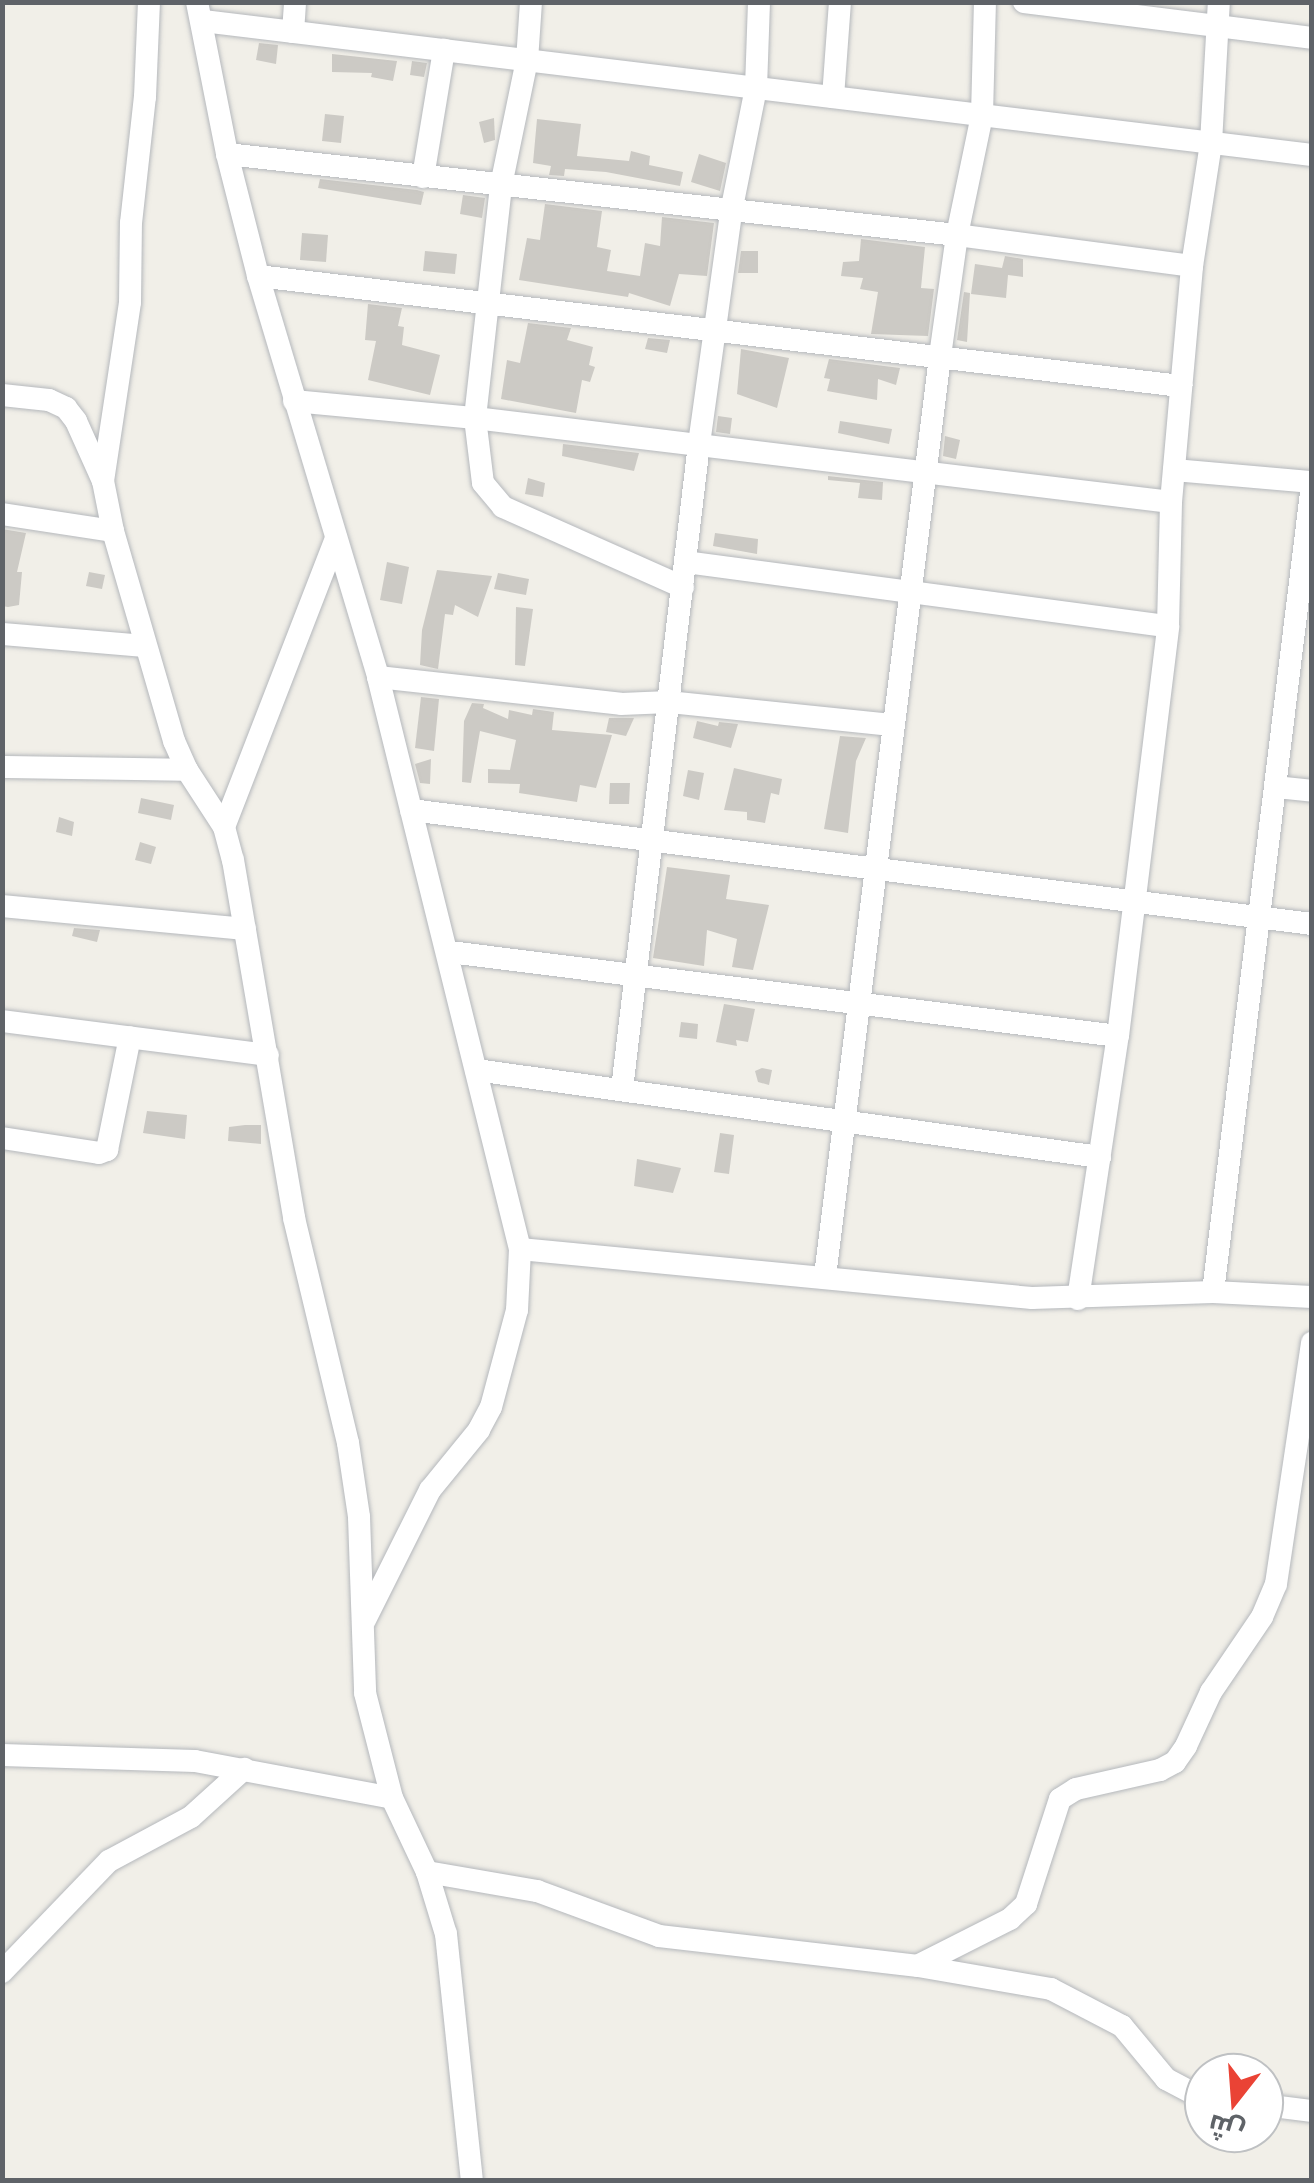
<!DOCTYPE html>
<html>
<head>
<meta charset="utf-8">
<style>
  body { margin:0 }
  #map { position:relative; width:1314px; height:2183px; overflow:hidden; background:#f1efe8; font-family:"Noto Sans",Cairo,sans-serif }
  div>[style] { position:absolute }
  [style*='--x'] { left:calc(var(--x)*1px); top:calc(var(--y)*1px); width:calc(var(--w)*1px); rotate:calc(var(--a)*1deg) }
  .building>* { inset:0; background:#cccac5 }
  .roads { filter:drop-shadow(0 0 2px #b5b8bc) drop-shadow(0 0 2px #b5b8bc) }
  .minor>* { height:22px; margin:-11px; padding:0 11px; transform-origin:11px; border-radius:11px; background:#fff }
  span { translate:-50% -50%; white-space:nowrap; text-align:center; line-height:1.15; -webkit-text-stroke:10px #fff; paint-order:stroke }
  .frame { position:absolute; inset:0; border:5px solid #5f6368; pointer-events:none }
  .north { position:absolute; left:1184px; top:2053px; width:100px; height:100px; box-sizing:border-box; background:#fff; border:2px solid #bfc1c3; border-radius:50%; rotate:197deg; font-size:28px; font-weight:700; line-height:40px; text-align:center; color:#5f6368 }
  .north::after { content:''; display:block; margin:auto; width:35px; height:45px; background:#ea4335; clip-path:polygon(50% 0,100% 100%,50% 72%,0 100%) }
</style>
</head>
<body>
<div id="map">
  <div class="building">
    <div style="clip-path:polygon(259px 43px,278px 45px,276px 64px,256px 60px)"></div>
    <div style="clip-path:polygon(332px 54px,397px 61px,393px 81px,371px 77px,372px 73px,332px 72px)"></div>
    <div style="clip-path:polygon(412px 61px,427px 63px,424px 77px,410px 75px)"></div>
    <div style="clip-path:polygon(325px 114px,344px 116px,341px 143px,322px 141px)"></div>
    <div style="clip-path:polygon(494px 118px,495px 140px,484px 143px,479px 122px)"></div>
    <div style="clip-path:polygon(537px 119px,581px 124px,577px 156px,629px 161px,631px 151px,650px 156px,649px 165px,683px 172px,680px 186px,606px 172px,565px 169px,564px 176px,549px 175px,551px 166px,533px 163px)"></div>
    <div style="clip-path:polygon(699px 154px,726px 163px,720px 191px,691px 182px)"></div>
    <div style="clip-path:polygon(320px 179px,417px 190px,424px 192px,421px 205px,318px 188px)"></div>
    <div style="clip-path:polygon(463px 195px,485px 198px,482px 218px,460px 214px)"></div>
    <div style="clip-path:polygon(545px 204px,602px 211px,597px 247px,611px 250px,607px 271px,640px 276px,645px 243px,660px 246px,662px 217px,714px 223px,707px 276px,679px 274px,670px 306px,629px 293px,628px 297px,519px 280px,527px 238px,540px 240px)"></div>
    <div style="clip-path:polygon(302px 233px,328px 235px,326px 262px,300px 260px)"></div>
    <div style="clip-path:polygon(861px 239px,925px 247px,921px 288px,934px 289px,928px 336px,871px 334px,878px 292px,860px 289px,863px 278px,841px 276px,843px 262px,859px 261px)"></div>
    <div style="clip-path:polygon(425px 251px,457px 254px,455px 274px,423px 271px)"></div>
    <div style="clip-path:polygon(741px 251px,758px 251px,758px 273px,738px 273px)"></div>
    <div style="clip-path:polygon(1005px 256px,1023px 259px,1023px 277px,1008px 275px,1006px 298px,971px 294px,975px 264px,1002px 268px)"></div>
    <div style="clip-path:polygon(964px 292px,970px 293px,967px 342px,957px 340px)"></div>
    <div style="clip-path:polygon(368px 304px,402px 308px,398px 326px,404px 327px,402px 345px,440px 355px,430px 395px,368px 380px,376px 341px,365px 340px)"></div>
    <div style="clip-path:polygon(528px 323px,571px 328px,567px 340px,593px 347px,589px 365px,595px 367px,590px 382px,582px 380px,576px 413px,501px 399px,507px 360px,520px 363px)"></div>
    <div style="clip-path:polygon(648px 338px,670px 340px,667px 353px,645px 349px)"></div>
    <div style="clip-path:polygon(741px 349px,789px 358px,777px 408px,737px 394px)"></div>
    <div style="clip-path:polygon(829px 359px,900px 368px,896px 385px,878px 379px,877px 400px,827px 391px,830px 379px,824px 378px)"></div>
    <div style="clip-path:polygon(718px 416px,732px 418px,730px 434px,716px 432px)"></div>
    <div style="clip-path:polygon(840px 421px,892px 429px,889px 444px,838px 433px)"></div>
    <div style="clip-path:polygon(945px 436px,960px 440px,956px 459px,943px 456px)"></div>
    <div style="clip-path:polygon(563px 444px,639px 453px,634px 471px,562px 456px)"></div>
    <div style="clip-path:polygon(828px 476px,883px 482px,882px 500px,858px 498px,860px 483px,828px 480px)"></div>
    <div style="clip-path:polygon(528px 478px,545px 483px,543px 497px,525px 494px)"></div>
    <div style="clip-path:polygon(2px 529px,26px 533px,17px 572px,22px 572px,19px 605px,8px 607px,2px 606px)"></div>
    <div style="clip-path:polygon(715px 533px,758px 539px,757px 554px,713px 546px)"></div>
    <div style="clip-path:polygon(387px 562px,409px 567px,402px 604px,380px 600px)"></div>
    <div style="clip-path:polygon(437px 570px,492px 576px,478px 617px,455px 605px,453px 615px,445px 614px,438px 669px,420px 665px,422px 630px)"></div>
    <div style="clip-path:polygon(89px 572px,105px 575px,102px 589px,86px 586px)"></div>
    <div style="clip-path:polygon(498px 573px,529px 579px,526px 595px,494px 589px)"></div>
    <div style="clip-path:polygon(516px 607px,533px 609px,525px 666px,515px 665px)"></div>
    <div style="clip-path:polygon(421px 697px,439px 699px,434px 751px,415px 748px)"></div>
    <div style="clip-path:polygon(472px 703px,484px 704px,483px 708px,508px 719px,509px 710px,532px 715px,533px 709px,554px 712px,552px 730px,612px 735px,596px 788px,580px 785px,577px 802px,519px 793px,520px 784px,488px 783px,488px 769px,510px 770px,516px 740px,480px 731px,471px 783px,462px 782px,464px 721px)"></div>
    <div style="clip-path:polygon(609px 718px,634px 718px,626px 736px,606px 732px)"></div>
    <div style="clip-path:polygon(697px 721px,718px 726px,719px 722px,738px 724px,731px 748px,693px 738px)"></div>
    <div style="clip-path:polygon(840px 736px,866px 738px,856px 761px,848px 833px,824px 829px)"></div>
    <div style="clip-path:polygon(431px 759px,430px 784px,420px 783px,415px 764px)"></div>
    <div style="clip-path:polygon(734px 768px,782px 779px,779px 795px,771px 793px,765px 823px,747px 820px,747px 812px,724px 810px)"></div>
    <div style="clip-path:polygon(688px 770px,704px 773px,699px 800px,683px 796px)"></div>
    <div style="clip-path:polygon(610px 783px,630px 783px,629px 804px,609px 804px)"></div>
    <div style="clip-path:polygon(141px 798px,174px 805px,171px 820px,138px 813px)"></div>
    <div style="clip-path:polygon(59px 817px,74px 822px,72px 836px,56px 832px)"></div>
    <div style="clip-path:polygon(140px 842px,156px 847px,151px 864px,135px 860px)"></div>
    <div style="clip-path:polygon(667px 867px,730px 875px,726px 899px,769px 905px,753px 970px,732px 967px,737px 939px,707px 930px,704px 966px,653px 958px)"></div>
    <div style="clip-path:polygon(74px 928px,100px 930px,97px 942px,72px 936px)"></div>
    <div style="clip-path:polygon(724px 1004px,755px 1009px,748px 1042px,736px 1040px,737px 1046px,716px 1042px)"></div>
    <div style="clip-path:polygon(681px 1022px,698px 1024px,697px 1039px,679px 1037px)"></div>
    <div style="clip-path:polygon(762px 1068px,772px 1070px,769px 1085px,758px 1082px,755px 1071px)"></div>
    <div style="clip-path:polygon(147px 1111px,187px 1115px,185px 1139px,143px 1133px)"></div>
    <div style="clip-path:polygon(245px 1125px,261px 1125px,261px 1144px,228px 1141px,229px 1127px)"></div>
    <div style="clip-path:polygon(720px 1133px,734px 1135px,729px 1174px,714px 1172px)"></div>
    <div style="clip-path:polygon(637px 1159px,681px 1168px,673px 1193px,634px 1186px)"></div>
  </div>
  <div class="roads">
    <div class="minor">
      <div style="--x:197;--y:2;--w:155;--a:78.8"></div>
      <div style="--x:227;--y:154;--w:126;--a:75.7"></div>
      <div style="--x:258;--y:276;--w:419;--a:73.3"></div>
      <div style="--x:378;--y:677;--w:589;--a:76.06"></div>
      <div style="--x:520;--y:1249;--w:61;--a:92.8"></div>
      <div style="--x:517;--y:1310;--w:100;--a:105"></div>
      <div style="--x:491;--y:1407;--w:26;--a:118"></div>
      <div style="--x:479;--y:1430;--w:77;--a:129.2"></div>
      <div style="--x:430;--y:1490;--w:145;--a:116.6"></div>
      <div style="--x:531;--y:2;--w:58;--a:93.9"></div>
      <div style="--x:527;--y:60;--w:129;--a:101.7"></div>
      <div style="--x:501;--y:186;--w:233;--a:96.4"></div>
      <div style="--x:475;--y:418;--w:65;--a:83"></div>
      <div style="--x:483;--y:483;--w:31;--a:50"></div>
      <div style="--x:503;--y:507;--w:197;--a:24"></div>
      <div style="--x:1024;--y:2;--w:290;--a:7.1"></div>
      <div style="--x:203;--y:21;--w:1117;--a:6.89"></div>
      <div style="--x:293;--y:32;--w:30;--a:-86"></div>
      <div style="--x:833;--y:97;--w:95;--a:-85.8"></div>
      <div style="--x:227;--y:154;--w:734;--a:6.33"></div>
      <div style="--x:957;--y:235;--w:237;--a:7.5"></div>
      <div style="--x:423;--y:177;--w:129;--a:-80.6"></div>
      <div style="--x:258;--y:276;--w:930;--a:6.8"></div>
      <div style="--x:2;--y:395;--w:47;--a:6.1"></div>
      <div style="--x:49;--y:400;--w:19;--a:25"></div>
      <div style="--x:66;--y:408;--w:16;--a:52"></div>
      <div style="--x:76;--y:421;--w:66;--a:65.8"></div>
      <div style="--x:103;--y:481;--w:51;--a:78.7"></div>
      <div style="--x:113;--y:531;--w:219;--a:73.8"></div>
      <div style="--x:174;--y:741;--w:32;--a:66"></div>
      <div style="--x:187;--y:770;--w:68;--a:57"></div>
      <div style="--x:224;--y:827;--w:34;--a:75"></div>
      <div style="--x:233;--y:860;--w:363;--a:80.3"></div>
      <div style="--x:294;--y:1218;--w:231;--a:76.5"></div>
      <div style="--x:348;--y:1443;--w:75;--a:81.5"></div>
      <div style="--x:359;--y:1517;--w:176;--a:88"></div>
      <div style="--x:365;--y:1693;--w:108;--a:75.6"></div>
      <div style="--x:392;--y:1798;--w:82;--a:64.7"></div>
      <div style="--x:427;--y:1872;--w:65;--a:73"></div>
      <div style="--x:446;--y:1934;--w:247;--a:84"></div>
      <div style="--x:294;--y:401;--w:182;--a:5.4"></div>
      <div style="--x:475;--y:418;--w:701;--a:6.88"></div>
      <div style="--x:1174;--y:470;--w:139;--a:5"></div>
      <div style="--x:103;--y:481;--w:181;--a:-81.4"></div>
      <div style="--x:130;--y:302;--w:79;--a:-89.3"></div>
      <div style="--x:131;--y:223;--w:127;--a:-83.7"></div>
      <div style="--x:145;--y:97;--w:95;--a:-87.6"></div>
      <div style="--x:2;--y:514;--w:112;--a:8.7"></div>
      <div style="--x:686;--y:562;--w:486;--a:7.6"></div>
      <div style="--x:2;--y:634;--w:144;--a:4.8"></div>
      <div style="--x:378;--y:677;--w:244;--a:6.3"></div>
      <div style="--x:621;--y:704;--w:48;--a:-2.4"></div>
      <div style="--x:669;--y:702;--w:225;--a:5.9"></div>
      <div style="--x:2;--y:767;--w:185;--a:0.9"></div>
      <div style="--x:1276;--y:787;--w:36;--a:6"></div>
      <div style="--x:411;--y:810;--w:908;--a:7.21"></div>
      <div style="--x:224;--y:827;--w:310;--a:-68.8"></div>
      <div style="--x:2;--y:906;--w:244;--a:5.4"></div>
      <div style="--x:450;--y:952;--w:673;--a:7.17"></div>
      <div style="--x:2;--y:1021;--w:268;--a:7.3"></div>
      <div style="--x:476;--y:1070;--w:630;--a:7.94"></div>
      <div style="--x:622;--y:1089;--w:650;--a:-83.19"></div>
      <div style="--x:699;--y:444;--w:234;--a:-82.1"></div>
      <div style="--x:731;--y:212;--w:126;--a:-78.6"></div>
      <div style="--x:756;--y:88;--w:86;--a:-88"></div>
      <div style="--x:2;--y:1138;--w:98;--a:8.8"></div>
      <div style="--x:99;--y:1153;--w:9;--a:-21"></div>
      <div style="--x:107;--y:1150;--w:115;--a:-78.5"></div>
      <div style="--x:520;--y:1249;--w:514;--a:5.47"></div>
      <div style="--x:1032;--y:1298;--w:181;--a:-1.9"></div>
      <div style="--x:1213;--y:1292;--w:99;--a:2.9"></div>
      <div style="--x:825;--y:1276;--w:927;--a:-82.87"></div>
      <div style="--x:940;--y:356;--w:122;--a:-82"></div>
      <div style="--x:957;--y:235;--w:123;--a:-78.2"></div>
      <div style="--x:982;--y:115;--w:113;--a:-88.5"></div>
      <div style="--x:1213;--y:1292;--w:814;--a:-83.01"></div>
      <div style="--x:1078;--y:1299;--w:266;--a:-81.4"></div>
      <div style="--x:1118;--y:1036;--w:413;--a:-83"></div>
      <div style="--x:1168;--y:626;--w:124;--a:-88.6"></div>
      <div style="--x:1171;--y:502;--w:237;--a:-84.9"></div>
      <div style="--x:1192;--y:266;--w:124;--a:-81.2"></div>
      <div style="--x:1211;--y:143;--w:141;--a:-86.8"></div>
      <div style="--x:2;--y:1755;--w:193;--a:1.8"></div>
      <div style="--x:195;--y:1761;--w:200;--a:10.6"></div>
      <div style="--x:427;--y:1872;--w:112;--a:9.8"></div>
      <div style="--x:537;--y:1891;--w:130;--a:20.2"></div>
      <div style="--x:659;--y:1936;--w:261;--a:6.6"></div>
      <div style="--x:918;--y:1966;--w:135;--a:9.8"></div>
      <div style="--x:1051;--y:1989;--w:80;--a:27.5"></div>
      <div style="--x:1122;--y:2026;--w:69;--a:50.3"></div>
      <div style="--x:1166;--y:2079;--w:43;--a:27.8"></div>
      <div style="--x:919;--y:1965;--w:102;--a:-26.8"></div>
      <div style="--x:1010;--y:1919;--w:22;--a:-43"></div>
      <div style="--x:1026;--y:1904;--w:110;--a:-72.1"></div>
      <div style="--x:1060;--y:1799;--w:19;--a:-32"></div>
      <div style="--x:1076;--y:1789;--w:86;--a:-12.7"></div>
      <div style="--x:1160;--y:1770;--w:17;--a:-28"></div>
      <div style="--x:1175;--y:1762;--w:19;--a:-55"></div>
      <div style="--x:1186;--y:1746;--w:60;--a:-65.2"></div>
      <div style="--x:1211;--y:1692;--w:91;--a:-55.8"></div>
      <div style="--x:1262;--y:1617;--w:36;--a:-67"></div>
      <div style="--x:1276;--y:1584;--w:244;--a:-81.5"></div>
      <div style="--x:2;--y:1972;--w:154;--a:-46.1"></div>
      <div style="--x:109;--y:1861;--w:93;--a:-28.2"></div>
      <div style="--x:191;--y:1817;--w:72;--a:-42.2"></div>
      <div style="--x:1264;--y:2105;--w:48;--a:7.1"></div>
    </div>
  </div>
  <div class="frame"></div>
  <div class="north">ش</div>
</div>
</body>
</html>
